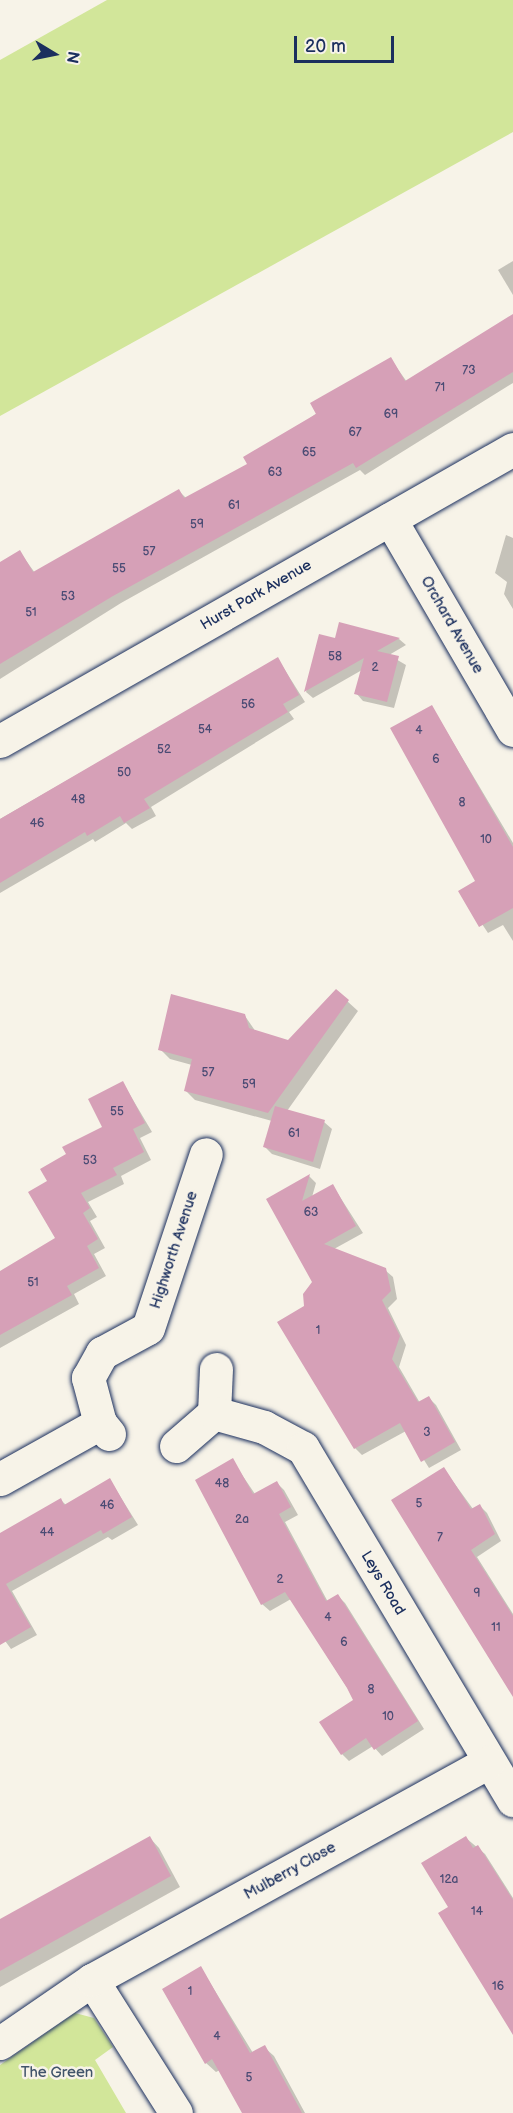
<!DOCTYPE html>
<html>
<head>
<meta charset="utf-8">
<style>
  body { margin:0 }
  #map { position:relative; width:513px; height:2113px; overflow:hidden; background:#f7f3e8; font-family:"Balsamiq Sans",sans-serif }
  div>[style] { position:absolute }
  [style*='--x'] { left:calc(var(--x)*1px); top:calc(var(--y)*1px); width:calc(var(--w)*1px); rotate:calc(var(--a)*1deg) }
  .green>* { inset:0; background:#d2e69a }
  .shadow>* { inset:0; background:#0003 }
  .building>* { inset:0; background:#d6a0b7 }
  .roads { filter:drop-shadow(0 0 2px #1b2f5e) drop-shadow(0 0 2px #1b2f5e) }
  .minor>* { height:33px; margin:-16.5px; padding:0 16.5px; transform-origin:16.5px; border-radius:16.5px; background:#f7f3e8 }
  span { translate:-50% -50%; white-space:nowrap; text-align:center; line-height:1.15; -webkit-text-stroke:5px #f7f3e8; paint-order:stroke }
  .number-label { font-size:12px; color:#4a4b74 }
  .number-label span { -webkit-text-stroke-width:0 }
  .street-label { font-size:15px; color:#1b2f5e }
  .park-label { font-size:15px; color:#40546a }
  .north { position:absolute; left:24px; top:24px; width:60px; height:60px; -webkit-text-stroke:4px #f7f3e8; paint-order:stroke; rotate:100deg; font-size:16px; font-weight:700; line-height:24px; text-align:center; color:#1b2f5e }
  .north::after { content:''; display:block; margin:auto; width:21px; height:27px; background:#1b2f5e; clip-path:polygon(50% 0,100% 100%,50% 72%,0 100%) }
  .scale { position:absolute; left:294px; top:36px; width:100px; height:27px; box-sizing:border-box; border:3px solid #1b2f5e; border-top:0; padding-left:8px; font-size:18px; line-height:21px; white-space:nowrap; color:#1b2f5e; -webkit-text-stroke:4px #f7f3e8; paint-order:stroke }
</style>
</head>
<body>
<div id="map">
  <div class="green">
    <div style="clip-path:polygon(107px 0,513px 0,513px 132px,0 416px,0 60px)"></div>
    <div style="clip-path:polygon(75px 2013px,94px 2018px,113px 2047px,95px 2060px,126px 2113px,0 2113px,0 2065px)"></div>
  </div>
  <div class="shadow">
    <div style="clip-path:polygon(513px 261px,513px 295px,498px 270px)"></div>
    <div style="clip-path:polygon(513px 316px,513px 383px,365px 475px,360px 470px,121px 603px,0 679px,0 564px,20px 552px,35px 573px,179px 491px,187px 499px,249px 464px,390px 358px,407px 382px)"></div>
    <div style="clip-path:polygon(506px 535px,513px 538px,513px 609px,504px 594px,507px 582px,495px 573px)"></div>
    <div style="clip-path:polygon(341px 624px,399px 639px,406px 645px,389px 655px,406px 665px,394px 708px,363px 701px,356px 693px,362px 670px,313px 698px,306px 692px,320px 636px,337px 639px)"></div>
    <div style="clip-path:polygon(278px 659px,305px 702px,289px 712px,294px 719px,151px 807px,156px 816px,132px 829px,126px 823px,95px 842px,93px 839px,0 893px,0 819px)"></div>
    <div style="clip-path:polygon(432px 707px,513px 843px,513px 941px,503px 925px,488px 933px,460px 891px,477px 882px)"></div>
    <div style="clip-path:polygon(336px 991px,358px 1011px,287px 1111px,324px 1122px,332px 1129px,320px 1169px,272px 1154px,265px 1147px,272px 1121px,195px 1100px,185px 1090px,192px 1065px,170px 1059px,160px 1049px,245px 1016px,256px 1032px,289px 1042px)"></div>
    <div style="clip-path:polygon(123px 1083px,152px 1132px,140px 1138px,151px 1160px,121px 1176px,124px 1184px,88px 1202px,97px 1217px,90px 1221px,105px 1248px,94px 1254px,106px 1276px,74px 1294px,79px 1304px,0 1348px,0 1272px,57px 1239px,49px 1182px,68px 1155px,104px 1128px)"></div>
    <div style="clip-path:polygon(309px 1176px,316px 1183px,312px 1197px,333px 1186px,363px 1233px,334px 1249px,385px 1270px,393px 1277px,397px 1299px,388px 1308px,406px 1345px,399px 1367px,420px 1403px,429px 1398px,436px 1405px,461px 1450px,429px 1468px,406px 1431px,362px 1455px,355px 1448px,306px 1307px,314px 1282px,268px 1200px)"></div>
    <div style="clip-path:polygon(232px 1460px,255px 1494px,277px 1483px,284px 1490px,298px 1515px,285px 1522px,328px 1602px,338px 1596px,345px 1603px,424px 1729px,382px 1756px,373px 1746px,349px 1761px,342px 1754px,355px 1700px,291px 1599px,270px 1611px,262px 1604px)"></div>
    <div style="clip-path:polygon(444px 1469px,473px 1509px,479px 1505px,487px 1513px,501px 1541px,477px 1557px,513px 1614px,513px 1695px)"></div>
    <div style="clip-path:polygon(110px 1480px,138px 1525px,112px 1540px,108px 1537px,12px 1591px,37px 1635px,11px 1649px,0 1634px,0 1548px,61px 1500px,66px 1505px)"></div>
    <div style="clip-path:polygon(150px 1838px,159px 1848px,180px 1887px,0 1987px,0 1922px)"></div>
    <div style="clip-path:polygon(466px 1838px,485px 1854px,513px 1898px,512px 2030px,440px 1913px,450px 1907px)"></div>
    <div style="clip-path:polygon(201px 1968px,253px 2053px,264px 2047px,274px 2056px,305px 2113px,243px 2113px,220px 2070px,216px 2072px,206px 2063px)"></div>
  </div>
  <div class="building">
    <div style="clip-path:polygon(513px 314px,513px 372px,356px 468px,353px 463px,113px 596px,0 664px,0 562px,20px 550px,33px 572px,179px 489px,184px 498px,247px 464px,243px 457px,316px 414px,310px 403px,391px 357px,405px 381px)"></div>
    <div style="clip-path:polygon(339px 622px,400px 638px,377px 651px,399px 656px,387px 702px,354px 694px,364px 658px,304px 692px,319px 634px,335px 638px)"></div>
    <div style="clip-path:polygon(278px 657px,299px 695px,283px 704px,288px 712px,144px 799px,150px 808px,124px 823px,120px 816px,87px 836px,85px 832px,0 883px,0 819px)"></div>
    <div style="clip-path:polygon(432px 705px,513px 847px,513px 908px,479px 927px,458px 891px,475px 881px,390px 728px)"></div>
    <div style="clip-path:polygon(336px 989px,349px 1000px,268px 1113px,184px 1091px,192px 1059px,158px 1050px,171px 994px,245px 1014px,249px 1028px,288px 1040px)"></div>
    <div style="clip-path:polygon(123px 1081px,145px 1123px,133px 1129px,144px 1152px,113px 1168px,117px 1175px,81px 1193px,90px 1208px,83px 1213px,98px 1239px,87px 1246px,99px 1268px,67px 1286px,72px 1295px,0 1335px,0 1271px,55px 1238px,28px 1192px,47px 1181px,40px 1169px,66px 1154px,62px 1147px,102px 1127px,88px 1099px)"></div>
    <div style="clip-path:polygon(275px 1106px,325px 1120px,313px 1162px,263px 1147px)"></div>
    <div style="clip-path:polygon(310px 1174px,302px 1201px,333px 1184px,356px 1226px,324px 1244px,386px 1268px,391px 1291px,382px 1300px,400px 1336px,392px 1359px,418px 1402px,429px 1396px,455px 1442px,421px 1462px,400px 1423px,354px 1449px,277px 1322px,304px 1306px,303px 1294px,312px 1282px,266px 1199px)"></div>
    <div style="clip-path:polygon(233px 1458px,253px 1494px,277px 1481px,291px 1507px,279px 1514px,326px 1601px,338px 1594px,418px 1721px,374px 1750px,366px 1738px,341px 1755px,319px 1722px,353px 1700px,347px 1688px,285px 1592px,261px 1605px,195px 1480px)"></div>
    <div style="clip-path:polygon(444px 1467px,471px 1509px,480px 1504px,495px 1534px,471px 1550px,513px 1616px,513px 1697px,391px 1500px)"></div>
    <div style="clip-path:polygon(110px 1478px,132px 1517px,103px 1534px,101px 1530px,6px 1584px,31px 1627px,0 1645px,0 1533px,61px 1498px,64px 1505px)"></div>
    <div style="clip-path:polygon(150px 1836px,171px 1876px,0 1971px,0 1919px)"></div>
    <div style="clip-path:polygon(466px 1836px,473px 1848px,478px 1845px,513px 1900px,513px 2035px,438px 1913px,448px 1907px,421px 1863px)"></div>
    <div style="clip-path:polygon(201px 1966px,250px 2053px,265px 2045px,302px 2113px,242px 2113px,212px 2059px,205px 2064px,162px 1989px)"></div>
  </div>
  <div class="roads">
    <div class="minor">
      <div style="--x:390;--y:519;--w:244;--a:59.8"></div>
      <div style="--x:0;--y:741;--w:590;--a:-29.65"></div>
      <div style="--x:214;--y:1413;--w:44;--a:-87.4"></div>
      <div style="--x:109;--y:1434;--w:14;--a:-129"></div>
      <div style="--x:100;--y:1423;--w:47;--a:-104.9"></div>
      <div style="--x:88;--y:1378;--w:29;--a:-61"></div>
      <div style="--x:102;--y:1353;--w:52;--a:-28.5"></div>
      <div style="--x:148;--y:1328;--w:183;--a:-71.6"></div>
      <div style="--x:176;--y:1446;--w:50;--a:-41"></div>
      <div style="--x:214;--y:1413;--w:52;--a:15.6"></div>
      <div style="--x:264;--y:1427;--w:44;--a:28.3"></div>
      <div style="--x:303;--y:1448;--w:410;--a:59.2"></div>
      <div style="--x:0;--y:1479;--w:115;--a:-29.2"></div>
      <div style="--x:92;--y:1980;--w:157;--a:57.7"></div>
      <div style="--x:0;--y:2043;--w:112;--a:-34.4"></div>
      <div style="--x:92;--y:1980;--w:452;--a:-28.8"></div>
    </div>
  </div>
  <div class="number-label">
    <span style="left:469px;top:371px">73</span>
    <span style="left:440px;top:388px">71</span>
    <span style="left:391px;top:415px">69</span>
    <span style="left:355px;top:433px">67</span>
    <span style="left:309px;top:453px">65</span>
    <span style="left:275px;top:473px">63</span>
    <span style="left:234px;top:506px">61</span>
    <span style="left:197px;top:525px">59</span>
    <span style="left:149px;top:552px">57</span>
    <span style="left:119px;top:569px">55</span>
    <span style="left:68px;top:597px">53</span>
    <span style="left:31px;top:613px">51</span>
    <span style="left:335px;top:657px">58</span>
    <span style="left:375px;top:668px">2</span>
    <span style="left:248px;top:705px">56</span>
    <span style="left:205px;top:730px">54</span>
    <span style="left:419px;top:731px">4</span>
    <span style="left:164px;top:750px">52</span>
    <span style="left:436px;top:760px">6</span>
    <span style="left:124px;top:773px">50</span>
    <span style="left:78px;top:800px">48</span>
    <span style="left:462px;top:803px">8</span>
    <span style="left:37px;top:824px">46</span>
    <span style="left:486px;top:840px">10</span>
    <span style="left:208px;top:1073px">57</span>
    <span style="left:249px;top:1085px">59</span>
    <span style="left:117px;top:1112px">55</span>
    <span style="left:294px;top:1134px">61</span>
    <span style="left:90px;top:1161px">53</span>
    <span style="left:311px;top:1213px">63</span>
    <span style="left:33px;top:1283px">51</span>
    <span style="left:318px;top:1331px">1</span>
    <span style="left:427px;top:1433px">3</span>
    <span style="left:222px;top:1484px">48</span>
    <span style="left:419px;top:1504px">5</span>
    <span style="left:107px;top:1506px">46</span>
    <span style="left:242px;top:1520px">2a</span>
    <span style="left:47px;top:1533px">44</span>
    <span style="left:440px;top:1538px">7</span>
    <span style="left:280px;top:1580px">2</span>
    <span style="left:477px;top:1594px">9</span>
    <span style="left:328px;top:1618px">4</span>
    <span style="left:496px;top:1628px">11</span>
    <span style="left:344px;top:1643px">6</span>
    <span style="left:371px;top:1690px">8</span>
    <span style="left:388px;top:1717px">10</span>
    <span style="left:449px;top:1880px">12a</span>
    <span style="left:477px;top:1912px">14</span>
    <span style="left:498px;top:1987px">16</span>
    <span style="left:190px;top:1992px">1</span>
    <span style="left:217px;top:2037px">4</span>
    <span style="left:249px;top:2078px">5</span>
  </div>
  <div class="street-label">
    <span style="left:256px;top:595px;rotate:-30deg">Hurst Park Avenue</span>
    <span style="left:452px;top:625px;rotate:60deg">Orchard Avenue</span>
    <span style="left:174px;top:1250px;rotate:-72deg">Highworth Avenue</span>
    <span style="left:383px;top:1583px;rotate:59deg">Leys Road</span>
    <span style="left:290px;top:1871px;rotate:-29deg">Mulberry Close</span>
  </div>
  <div class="park-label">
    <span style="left:57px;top:2073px">The Green</span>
  </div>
  <div class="north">N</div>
  <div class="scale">20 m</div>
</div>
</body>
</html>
